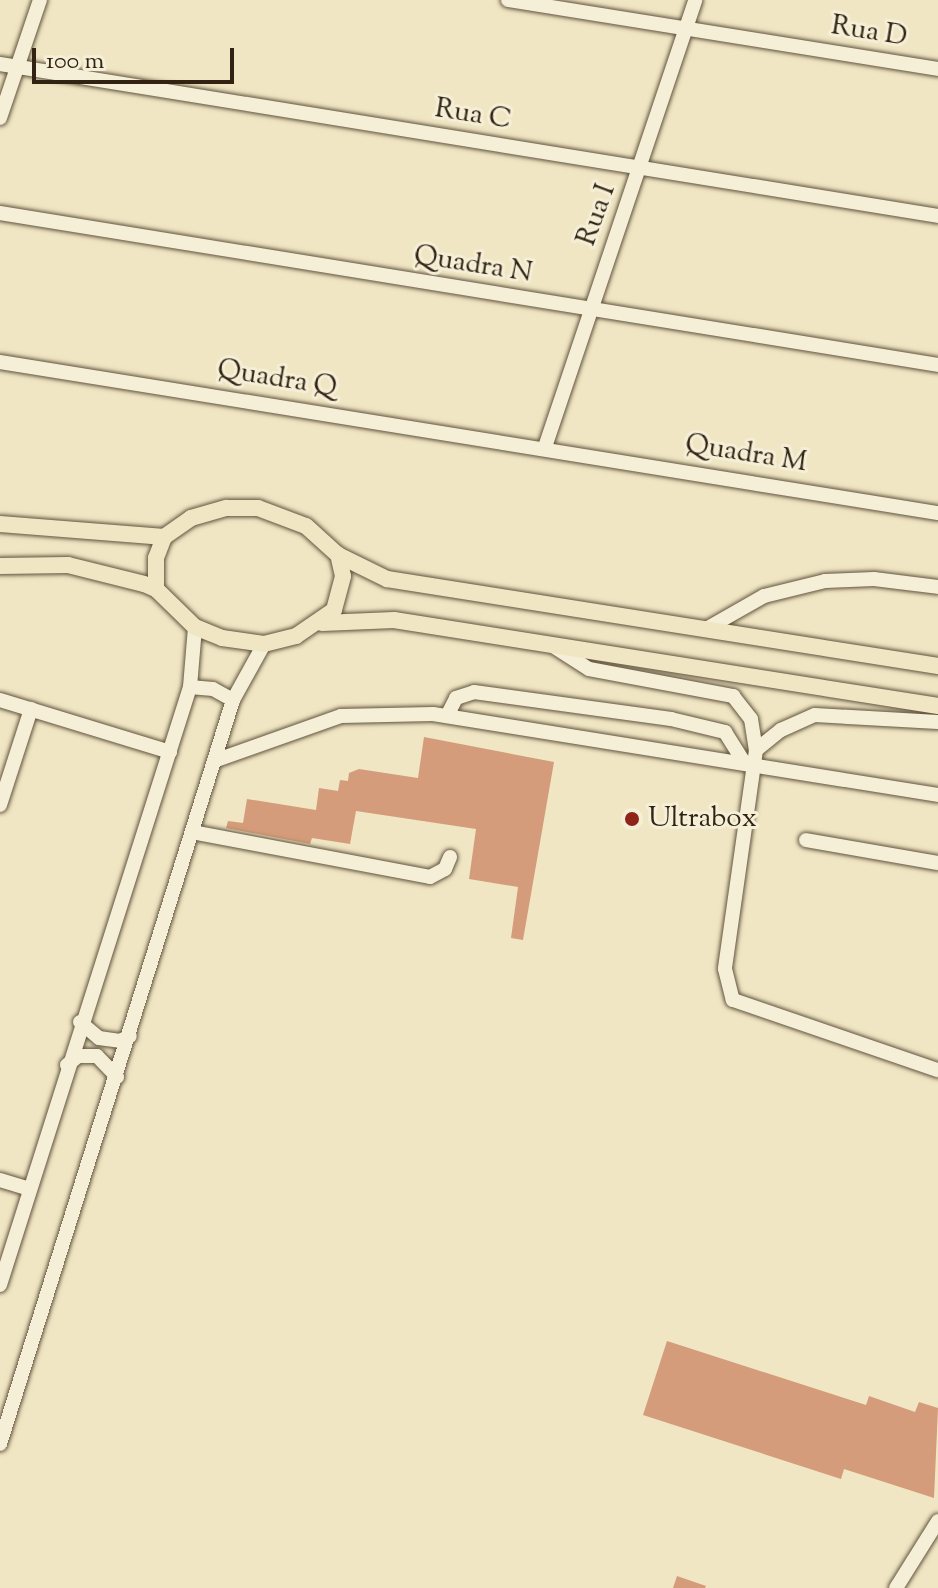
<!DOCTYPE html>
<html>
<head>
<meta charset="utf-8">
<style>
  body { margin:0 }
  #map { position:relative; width:938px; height:1588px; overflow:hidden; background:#f0e6c3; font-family:"Sorts Mill Goudy",serif }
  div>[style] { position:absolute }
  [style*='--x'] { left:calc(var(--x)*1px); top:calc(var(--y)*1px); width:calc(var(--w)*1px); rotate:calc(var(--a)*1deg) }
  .building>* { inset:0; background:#d49c7a }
  .roads { filter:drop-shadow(0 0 2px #61533e) drop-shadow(0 0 2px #61533e) }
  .minor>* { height:14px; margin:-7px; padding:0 7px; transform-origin:7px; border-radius:7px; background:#f5efd8 }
  .major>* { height:16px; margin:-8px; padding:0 8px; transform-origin:8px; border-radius:8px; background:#f0e6c3 }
  .dots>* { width:22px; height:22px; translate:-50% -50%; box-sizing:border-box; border:4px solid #f5efd8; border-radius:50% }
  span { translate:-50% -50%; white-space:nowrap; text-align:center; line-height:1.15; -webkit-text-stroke:6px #f5efd8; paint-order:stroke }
  .street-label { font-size:28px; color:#312212 }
  .poi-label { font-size:28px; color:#312212 }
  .left { translate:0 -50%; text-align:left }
  .scale { position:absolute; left:32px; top:48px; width:202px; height:36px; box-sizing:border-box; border:4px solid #312212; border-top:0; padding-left:10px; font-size:24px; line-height:28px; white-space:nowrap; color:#312212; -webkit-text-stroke:6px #f5efd8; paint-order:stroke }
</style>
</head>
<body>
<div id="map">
  <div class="building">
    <div style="clip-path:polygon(424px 737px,554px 762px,523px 940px,511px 938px,518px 887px,469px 879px,476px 829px,356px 811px,350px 844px,312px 838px,310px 844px,226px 828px,228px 821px,243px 823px,247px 799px,316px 810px,319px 788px,338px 791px,340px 780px,348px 781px,349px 773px,359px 769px,418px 778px)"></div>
    <div style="clip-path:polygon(667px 1341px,866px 1405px,869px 1396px,915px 1412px,919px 1402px,938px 1408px,934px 1498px,844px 1469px,841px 1479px,643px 1415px)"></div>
    <div style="clip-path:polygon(677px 1576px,706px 1586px,705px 1588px,673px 1588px)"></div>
  </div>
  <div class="roads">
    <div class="minor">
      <div style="--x:508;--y:0;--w:436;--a:9.1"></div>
      <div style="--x:0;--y:64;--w:950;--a:9.2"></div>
      <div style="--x:0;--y:118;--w:125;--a:-71.3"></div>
      <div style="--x:0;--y:213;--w:950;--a:9.2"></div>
      <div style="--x:0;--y:362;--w:950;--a:9.15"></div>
      <div style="--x:545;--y:447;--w:471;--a:-71.4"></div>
      <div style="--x:706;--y:629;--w:67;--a:-29.6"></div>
      <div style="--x:764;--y:596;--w:63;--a:-13.8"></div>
      <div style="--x:825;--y:581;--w:49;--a:-2.3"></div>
      <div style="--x:874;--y:579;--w:64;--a:7.1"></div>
      <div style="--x:550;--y:644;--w:46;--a:32.7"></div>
      <div style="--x:589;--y:669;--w:147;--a:10.6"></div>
      <div style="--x:733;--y:696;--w:29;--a:52"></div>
      <div style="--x:751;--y:719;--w:31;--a:81"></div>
      <div style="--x:756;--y:750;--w:221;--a:98.1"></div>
      <div style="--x:725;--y:969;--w:32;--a:76"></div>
      <div style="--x:733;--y:1000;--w:217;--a:18.9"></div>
      <div style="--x:190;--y:687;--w:23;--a:5"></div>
      <div style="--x:213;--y:689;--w:23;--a:29"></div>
      <div style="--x:0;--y:700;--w:178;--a:17"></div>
      <div style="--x:447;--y:716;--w:20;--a:-63"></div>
      <div style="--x:456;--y:698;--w:19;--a:-18"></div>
      <div style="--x:474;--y:692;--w:199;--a:7.8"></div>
      <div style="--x:671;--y:719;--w:56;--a:13.5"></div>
      <div style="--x:725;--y:732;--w:34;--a:58"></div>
      <div style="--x:756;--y:750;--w:32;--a:-39"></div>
      <div style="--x:781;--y:730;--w:37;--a:-24"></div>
      <div style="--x:815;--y:715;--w:123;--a:3.3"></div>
      <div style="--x:214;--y:761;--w:135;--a:-19.5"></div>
      <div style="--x:341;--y:716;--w:92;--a:-1.2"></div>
      <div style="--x:433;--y:714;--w:511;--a:9.11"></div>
      <div style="--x:0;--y:805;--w:101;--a:-72.1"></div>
      <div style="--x:192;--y:832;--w:242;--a:10.7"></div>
      <div style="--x:430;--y:877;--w:17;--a:-28"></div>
      <div style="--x:445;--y:869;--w:13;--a:-67"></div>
      <div style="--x:806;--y:840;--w:134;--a:9.9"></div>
      <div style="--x:80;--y:1022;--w:25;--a:40"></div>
      <div style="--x:99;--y:1038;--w:21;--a:8"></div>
      <div style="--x:120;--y:1041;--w:11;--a:-27"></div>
      <div style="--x:67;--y:1065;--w:14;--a:-39"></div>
      <div style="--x:78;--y:1056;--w:19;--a:0"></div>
      <div style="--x:97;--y:1056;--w:29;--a:46"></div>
      <div style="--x:0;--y:1180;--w:31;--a:17"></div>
      <div style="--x:0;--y:1285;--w:627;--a:-72.37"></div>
      <div style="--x:190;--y:687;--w:60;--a:-85.2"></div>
      <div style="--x:0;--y:1444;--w:780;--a:-72.61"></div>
      <div style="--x:233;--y:700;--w:64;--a:-61"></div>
      <div style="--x:896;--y:1588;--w:79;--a:-57.9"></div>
    </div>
    <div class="major">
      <div style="--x:0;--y:524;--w:165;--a:4.5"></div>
      <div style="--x:0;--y:566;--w:68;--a:-0.8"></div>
      <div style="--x:68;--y:565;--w:78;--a:14"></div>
      <div style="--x:144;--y:584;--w:13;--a:23"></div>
      <div style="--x:156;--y:589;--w:54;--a:44.3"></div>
      <div style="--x:195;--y:627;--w:29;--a:22"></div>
      <div style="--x:222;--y:638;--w:42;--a:8.1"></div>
      <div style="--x:264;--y:644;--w:33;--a:-14"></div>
      <div style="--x:296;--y:636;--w:46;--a:-34.4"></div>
      <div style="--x:334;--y:610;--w:35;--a:-75"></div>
      <div style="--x:343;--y:576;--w:22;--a:-103"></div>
      <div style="--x:156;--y:589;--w:31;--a:-90"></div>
      <div style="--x:156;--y:558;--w:22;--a:-69"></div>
      <div style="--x:164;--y:537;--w:33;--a:-35"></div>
      <div style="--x:191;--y:518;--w:37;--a:-16"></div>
      <div style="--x:227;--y:508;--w:31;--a:0"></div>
      <div style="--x:258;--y:508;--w:51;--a:20.6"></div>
      <div style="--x:306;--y:526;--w:43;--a:42.2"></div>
      <div style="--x:338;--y:555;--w:55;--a:26.1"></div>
      <div style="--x:387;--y:579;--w:558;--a:8.97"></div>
      <div style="--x:322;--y:623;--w:72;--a:-2.4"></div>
      <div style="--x:394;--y:620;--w:551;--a:8.98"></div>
    </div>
  </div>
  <div class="dots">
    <div style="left:632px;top:819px;background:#8f2418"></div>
  </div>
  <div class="street-label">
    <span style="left:869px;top:32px;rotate:9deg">Rua D</span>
    <span style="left:473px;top:115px;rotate:9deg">Rua C</span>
    <span style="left:597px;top:215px;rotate:-70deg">Rua I</span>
    <span style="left:473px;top:265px;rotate:9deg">Quadra N</span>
    <span style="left:277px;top:379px;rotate:9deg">Quadra Q</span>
    <span style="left:746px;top:454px;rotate:9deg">Quadra M</span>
  </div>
  <div class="poi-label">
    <span class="left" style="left:648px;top:819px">Ultrabox</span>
  </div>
  <div class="scale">100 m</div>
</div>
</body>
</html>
